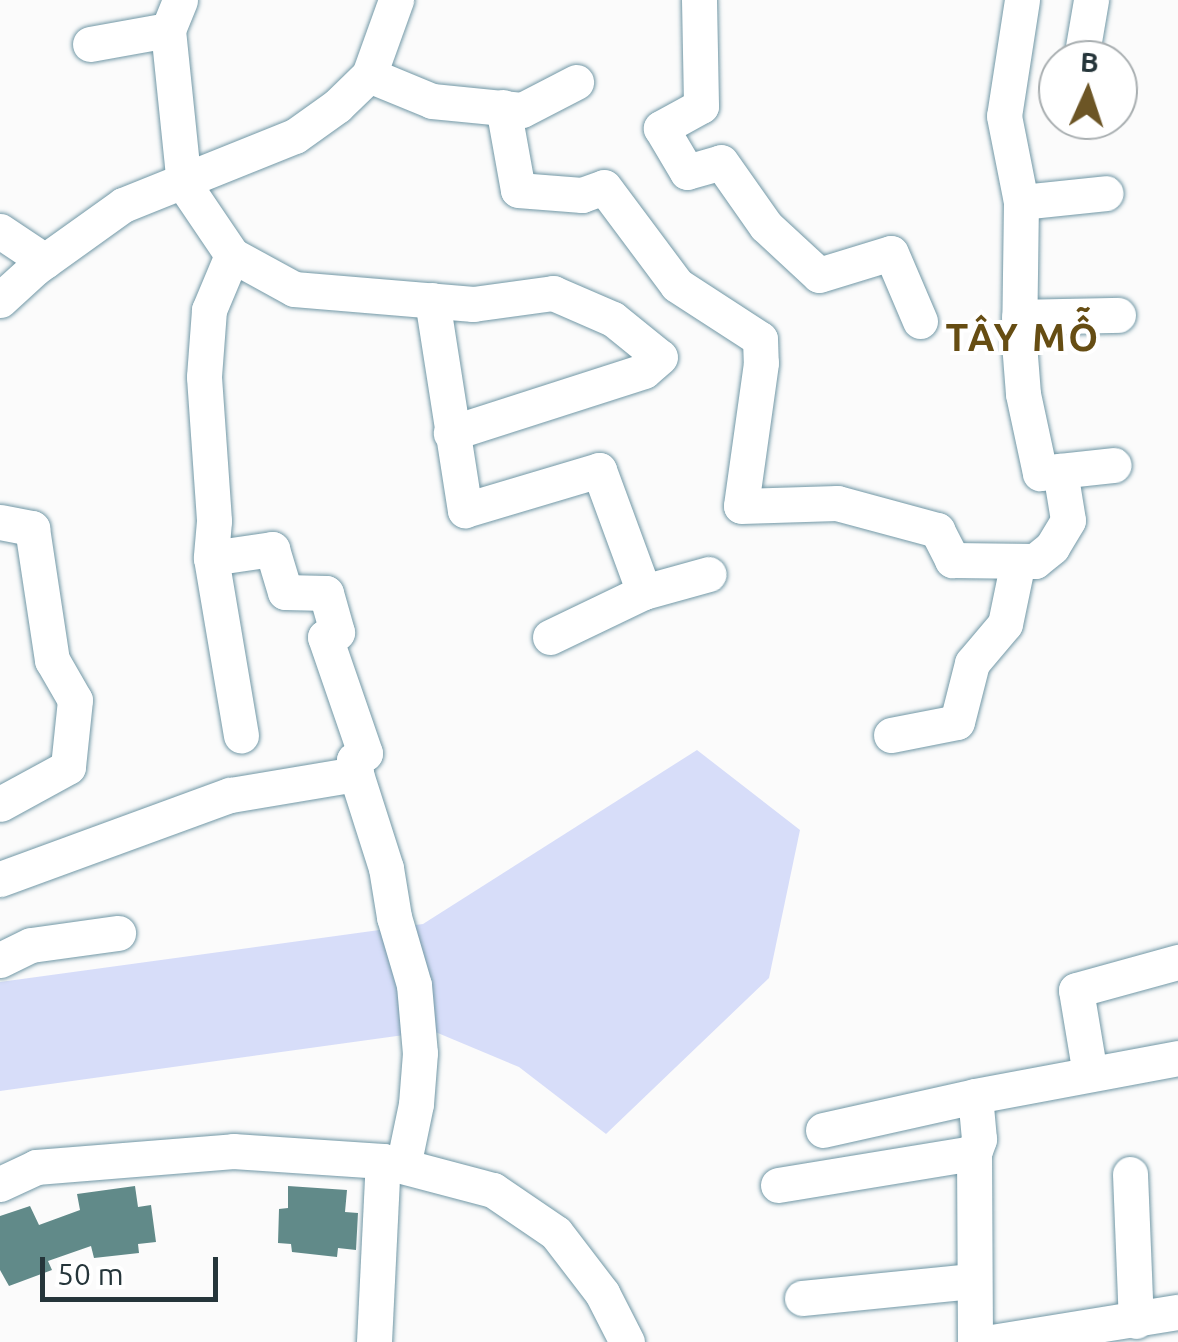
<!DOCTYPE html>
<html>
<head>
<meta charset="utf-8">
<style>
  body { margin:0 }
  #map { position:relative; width:1178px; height:1342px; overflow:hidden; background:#fbfbfb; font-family:Ubuntu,sans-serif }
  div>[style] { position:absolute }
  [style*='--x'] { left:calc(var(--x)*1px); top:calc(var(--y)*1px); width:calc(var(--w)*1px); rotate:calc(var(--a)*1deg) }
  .water>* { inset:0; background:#d7ddf9 }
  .building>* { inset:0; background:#618a89 }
  .roads { filter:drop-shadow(0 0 2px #7298a6) drop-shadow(0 0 2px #7298a6) }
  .minor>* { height:35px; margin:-17.5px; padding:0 17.5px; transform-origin:17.5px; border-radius:17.5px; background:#fff }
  span { translate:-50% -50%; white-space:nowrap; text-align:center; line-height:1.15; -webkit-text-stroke:8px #fff; paint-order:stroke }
  .district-label { font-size:38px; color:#664d13; font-weight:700; letter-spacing:2.5px }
  .north { position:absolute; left:1038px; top:40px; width:100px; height:100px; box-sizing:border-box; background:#fff; border:2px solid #a8aeb0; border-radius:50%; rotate:3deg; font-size:28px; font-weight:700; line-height:40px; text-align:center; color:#25353a }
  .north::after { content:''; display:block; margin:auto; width:35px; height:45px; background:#6c5525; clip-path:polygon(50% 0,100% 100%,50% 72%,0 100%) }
  .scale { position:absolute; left:40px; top:1257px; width:178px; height:45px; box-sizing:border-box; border:5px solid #25353a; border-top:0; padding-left:12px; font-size:30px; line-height:35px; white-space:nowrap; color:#25353a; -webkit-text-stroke:8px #fff; paint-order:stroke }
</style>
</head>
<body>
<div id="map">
  <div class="water">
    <div style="clip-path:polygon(697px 750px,800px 830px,769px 978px,606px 1134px,519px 1067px,433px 1031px,0 1091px,0 982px,423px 924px)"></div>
  </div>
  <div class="building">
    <div style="clip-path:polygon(135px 1186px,138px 1207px,151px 1205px,156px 1242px,138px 1244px,139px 1253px,94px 1258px,91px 1246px,48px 1261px,52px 1270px,9px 1286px,0 1270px,0 1216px,30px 1206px,39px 1225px,80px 1210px,77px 1194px)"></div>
    <div style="clip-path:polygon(288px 1186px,347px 1190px,345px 1212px,358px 1213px,356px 1250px,338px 1248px,337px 1257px,292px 1252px,291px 1244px,278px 1243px,279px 1209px,288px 1208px)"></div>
  </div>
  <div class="roads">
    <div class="minor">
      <div style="--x:699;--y:0;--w:106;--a:88.9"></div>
      <div style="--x:701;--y:106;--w:46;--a:151.2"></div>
      <div style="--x:661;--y:128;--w:51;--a:59.4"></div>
      <div style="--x:687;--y:172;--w:35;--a:-16"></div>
      <div style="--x:721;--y:162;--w:78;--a:54.9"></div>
      <div style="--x:766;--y:226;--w:72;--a:42.8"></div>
      <div style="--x:819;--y:275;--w:75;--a:-17"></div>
      <div style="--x:891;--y:253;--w:74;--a:66.9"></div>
      <div style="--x:1022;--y:0;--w:117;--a:98.8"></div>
      <div style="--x:1004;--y:116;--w:88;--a:78.8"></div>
      <div style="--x:1021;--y:202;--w:141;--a:90.8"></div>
      <div style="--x:1019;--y:343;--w:51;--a:85.5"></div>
      <div style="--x:1023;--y:394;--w:81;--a:77.9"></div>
      <div style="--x:1040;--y:473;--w:74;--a:-6.2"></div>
      <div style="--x:168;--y:30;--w:32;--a:-68"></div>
      <div style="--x:90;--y:44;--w:79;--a:-10.2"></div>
      <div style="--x:168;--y:30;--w:155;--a:84.1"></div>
      <div style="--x:184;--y:184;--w:86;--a:55.9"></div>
      <div style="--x:232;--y:255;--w:71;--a:28.7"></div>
      <div style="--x:294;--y:289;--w:180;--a:4.8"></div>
      <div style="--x:473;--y:304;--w:81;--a:-7.8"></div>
      <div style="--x:553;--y:293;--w:65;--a:23.4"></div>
      <div style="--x:613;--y:319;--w:60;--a:39"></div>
      <div style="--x:660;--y:357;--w:21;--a:139"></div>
      <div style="--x:644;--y:371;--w:203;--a:162.2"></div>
      <div style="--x:1083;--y:47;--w:48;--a:-80.3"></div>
      <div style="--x:369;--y:75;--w:68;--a:22.4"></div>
      <div style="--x:432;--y:101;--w:90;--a:5.7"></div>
      <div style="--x:522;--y:110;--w:61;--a:-27.4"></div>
      <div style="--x:503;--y:107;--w:84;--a:79.8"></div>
      <div style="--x:518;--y:190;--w:64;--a:4.5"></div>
      <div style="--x:582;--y:195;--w:23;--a:-20"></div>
      <div style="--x:604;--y:187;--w:122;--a:53.3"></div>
      <div style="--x:677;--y:285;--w:99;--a:33"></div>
      <div style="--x:760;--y:339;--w:24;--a:88"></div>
      <div style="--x:761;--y:363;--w:144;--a:98"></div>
      <div style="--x:741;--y:506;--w:96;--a:-1.8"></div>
      <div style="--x:837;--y:503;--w:104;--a:15.1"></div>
      <div style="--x:937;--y:530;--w:34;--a:63"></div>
      <div style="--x:952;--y:560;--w:83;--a:0.7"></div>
      <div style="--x:1035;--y:561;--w:22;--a:-39"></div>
      <div style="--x:1052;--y:547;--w:31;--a:-59"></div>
      <div style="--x:1068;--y:520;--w:50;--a:-99.3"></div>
      <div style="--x:1021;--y:202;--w:85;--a:-6"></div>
      <div style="--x:0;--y:231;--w:54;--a:33.7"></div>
      <div style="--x:232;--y:255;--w:60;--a:112.7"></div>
      <div style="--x:209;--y:310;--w:67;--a:94.3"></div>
      <div style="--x:204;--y:377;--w:144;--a:86"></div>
      <div style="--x:214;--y:521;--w:37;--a:95"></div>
      <div style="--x:211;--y:558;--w:180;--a:80.4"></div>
      <div style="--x:0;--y:300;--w:47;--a:-42.4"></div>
      <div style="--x:35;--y:268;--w:108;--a:-35.6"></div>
      <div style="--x:123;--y:205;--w:185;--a:-21.9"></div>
      <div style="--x:295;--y:136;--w:52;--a:-35.5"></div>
      <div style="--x:337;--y:106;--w:45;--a:-44.1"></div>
      <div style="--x:369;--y:75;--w:80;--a:-70.2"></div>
      <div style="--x:432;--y:300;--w:213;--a:81.1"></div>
      <div style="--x:465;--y:510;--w:140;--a:-16.6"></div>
      <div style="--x:599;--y:470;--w:130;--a:69.8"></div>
      <div style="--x:1019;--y:317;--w:99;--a:-1.2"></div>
      <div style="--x:0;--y:522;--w:33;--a:11"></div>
      <div style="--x:32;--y:528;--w:134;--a:81.4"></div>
      <div style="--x:52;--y:660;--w:46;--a:60.1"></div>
      <div style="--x:75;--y:700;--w:67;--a:96"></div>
      <div style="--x:68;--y:767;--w:77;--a:151.4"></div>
      <div style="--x:211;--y:558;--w:62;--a:-8.4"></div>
      <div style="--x:272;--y:549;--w:45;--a:73.2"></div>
      <div style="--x:285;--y:592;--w:41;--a:1.4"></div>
      <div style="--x:326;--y:593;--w:41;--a:74.2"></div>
      <div style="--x:337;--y:632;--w:13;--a:157"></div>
      <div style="--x:325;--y:637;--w:123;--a:71"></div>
      <div style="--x:365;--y:753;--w:13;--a:148"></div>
      <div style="--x:354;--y:760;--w:14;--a:82"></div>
      <div style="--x:356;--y:774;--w:99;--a:72.3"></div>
      <div style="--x:386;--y:868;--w:50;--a:80.7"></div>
      <div style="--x:394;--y:917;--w:71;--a:73.6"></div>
      <div style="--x:414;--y:985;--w:68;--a:85"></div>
      <div style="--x:420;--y:1053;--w:51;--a:94.5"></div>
      <div style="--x:416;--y:1104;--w:63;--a:101.8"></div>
      <div style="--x:550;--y:637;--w:104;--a:-25.6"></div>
      <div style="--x:644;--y:592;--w:67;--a:-15.5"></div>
      <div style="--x:891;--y:735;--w:67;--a:-11.1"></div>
      <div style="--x:957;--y:722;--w:61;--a:-75.7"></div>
      <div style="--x:972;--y:663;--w:51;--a:-49.8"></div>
      <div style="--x:1005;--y:624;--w:64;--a:-78.3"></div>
      <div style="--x:0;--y:879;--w:245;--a:-20.1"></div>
      <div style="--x:230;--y:795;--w:128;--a:-9.5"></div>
      <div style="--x:0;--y:960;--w:34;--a:-26"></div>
      <div style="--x:31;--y:945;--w:88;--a:-7.9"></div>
      <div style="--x:1090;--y:1074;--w:85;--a:-99.5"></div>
      <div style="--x:1076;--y:990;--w:106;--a:-15.4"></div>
      <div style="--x:823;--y:1130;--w:156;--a:-12.6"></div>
      <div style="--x:975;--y:1096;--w:207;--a:-10.6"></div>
      <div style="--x:1130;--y:1174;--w:147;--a:87.7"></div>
      <div style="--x:0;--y:1184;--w:40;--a:-25"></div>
      <div style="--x:36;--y:1167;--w:198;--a:-4.6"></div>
      <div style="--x:233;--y:1151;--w:150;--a:3.8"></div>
      <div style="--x:383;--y:1161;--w:114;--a:14.8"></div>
      <div style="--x:493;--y:1190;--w:76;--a:34.3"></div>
      <div style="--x:556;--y:1233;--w:76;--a:52.5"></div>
      <div style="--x:602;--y:1293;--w:55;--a:63"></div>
      <div style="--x:778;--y:1185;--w:199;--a:-9.3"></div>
      <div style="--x:802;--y:1298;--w:171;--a:-5.7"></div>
      <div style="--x:374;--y:1342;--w:181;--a:-87.2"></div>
      <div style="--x:975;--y:1342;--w:189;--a:-90.3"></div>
      <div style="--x:974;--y:1153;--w:15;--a:-70"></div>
      <div style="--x:979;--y:1139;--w:43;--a:-95.3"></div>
      <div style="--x:992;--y:1342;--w:188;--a:-9.2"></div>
    </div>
  </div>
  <div class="district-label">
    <span style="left:1023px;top:338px">TÂY MỖ</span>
  </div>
  <div class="north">B</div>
  <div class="scale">50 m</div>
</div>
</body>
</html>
